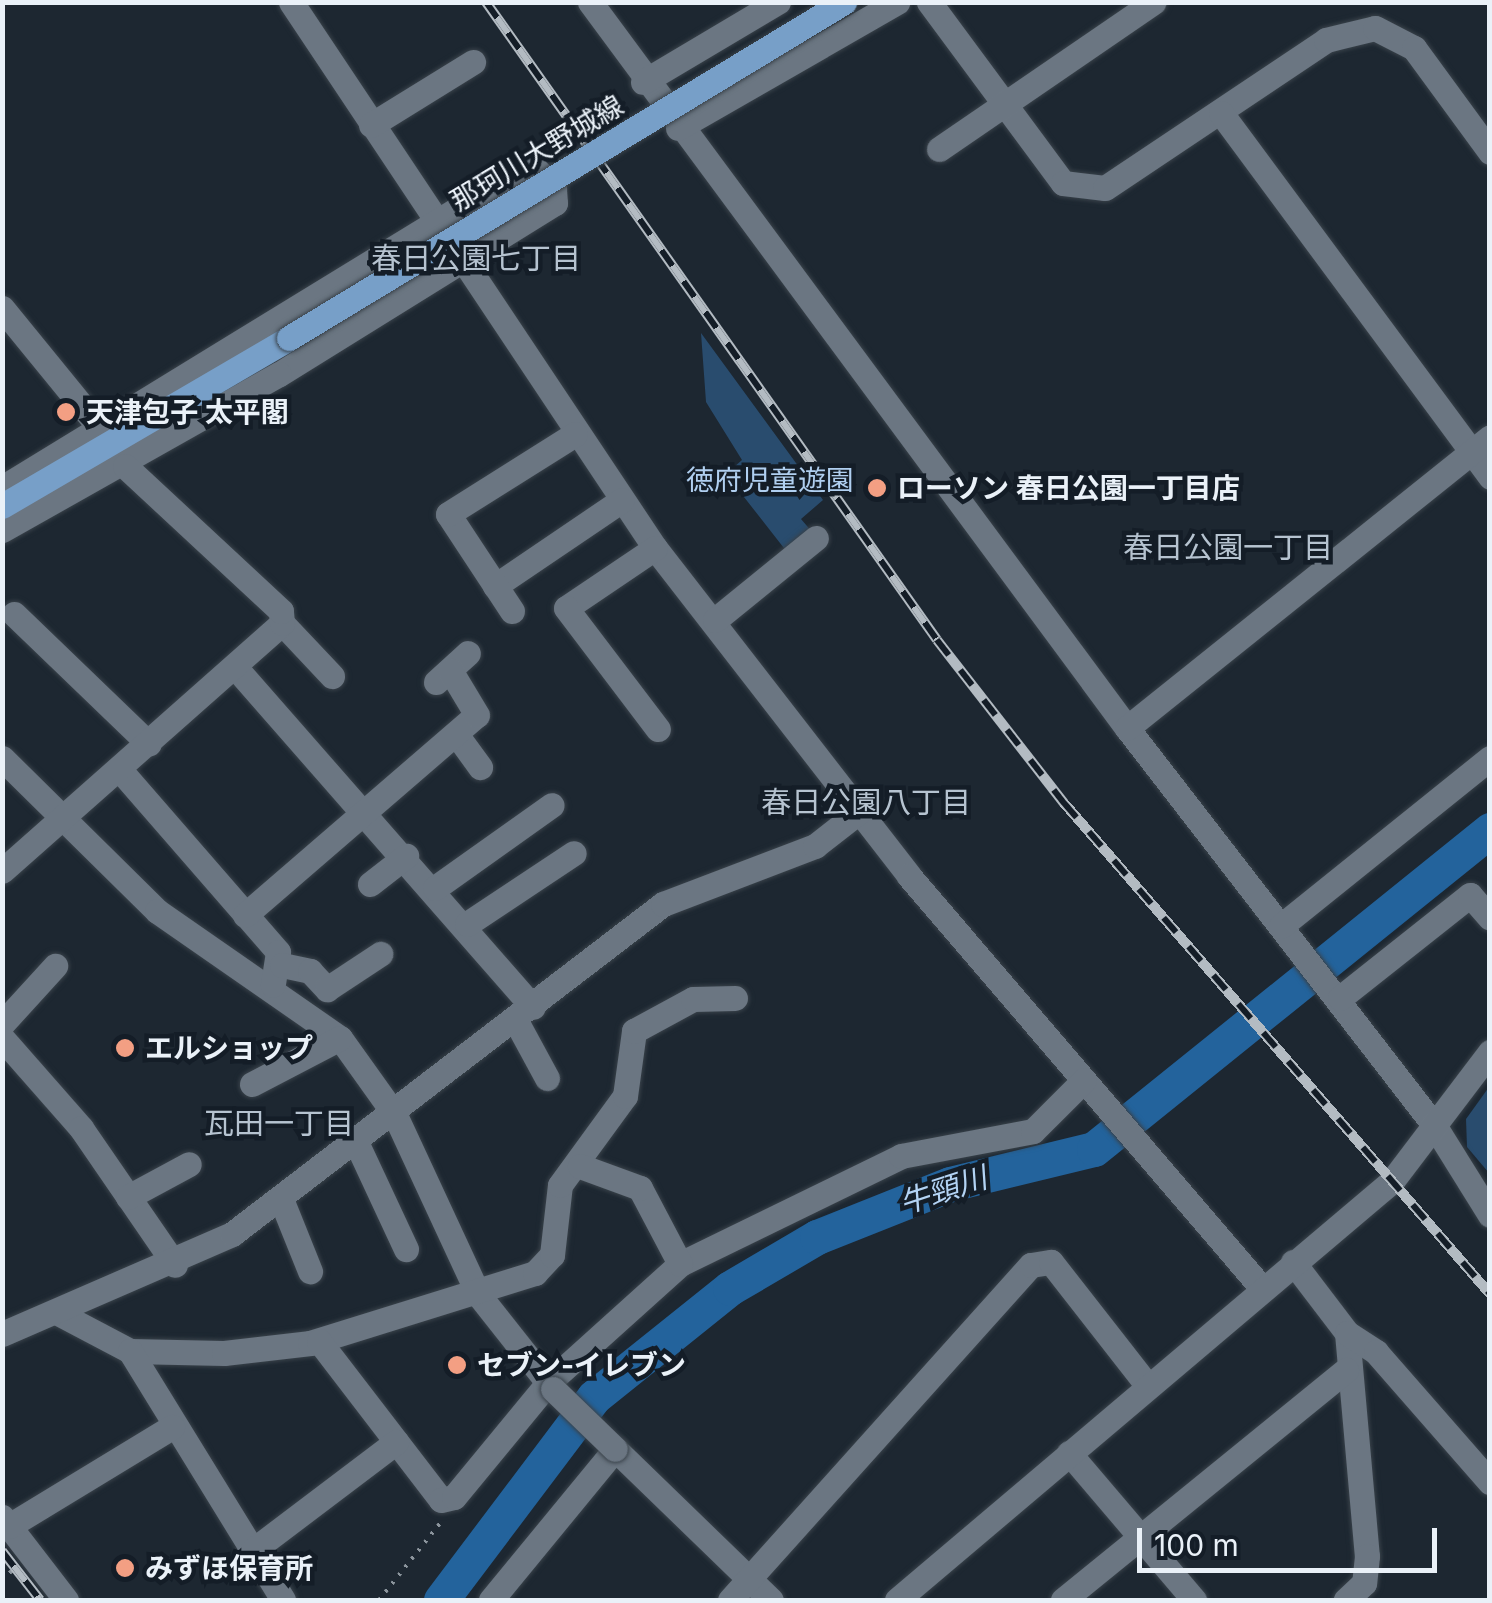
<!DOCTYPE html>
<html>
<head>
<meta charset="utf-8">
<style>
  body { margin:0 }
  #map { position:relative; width:1492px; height:1603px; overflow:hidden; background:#1d2731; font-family:Inter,"Noto Sans JP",sans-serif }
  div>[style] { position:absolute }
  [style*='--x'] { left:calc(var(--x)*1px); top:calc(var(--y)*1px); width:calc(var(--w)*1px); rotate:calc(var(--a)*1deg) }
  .green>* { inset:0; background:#294c6e }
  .river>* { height:35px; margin:-17.5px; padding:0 17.5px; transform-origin:17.5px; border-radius:17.5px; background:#23639c }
  .path>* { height:4px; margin-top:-2px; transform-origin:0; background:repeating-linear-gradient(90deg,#8c959d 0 2.5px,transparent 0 10.5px) }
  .roads { filter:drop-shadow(0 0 2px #39424a) drop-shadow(0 0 2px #39424a) }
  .minor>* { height:25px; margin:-12.5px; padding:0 12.5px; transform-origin:12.5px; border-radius:12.5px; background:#6b7682 }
  .major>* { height:25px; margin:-12.5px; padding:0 12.5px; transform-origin:12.5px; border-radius:12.5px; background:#779fc8 }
  .rail>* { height:10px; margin-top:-5px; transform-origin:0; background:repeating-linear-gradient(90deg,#141d27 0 19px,#b3bbc2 0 38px); box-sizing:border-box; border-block:2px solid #b3bbc2 }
  .bridges { filter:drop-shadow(0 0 2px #39424a) drop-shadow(0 0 2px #39424a) }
  .minor-bridge>* { height:25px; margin:-12.5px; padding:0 12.5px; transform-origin:12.5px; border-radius:12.5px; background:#6b7682 }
  .major-bridge>* { height:25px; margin:-12.5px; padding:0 12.5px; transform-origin:12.5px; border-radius:12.5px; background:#779fc8 }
  .dots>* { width:28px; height:28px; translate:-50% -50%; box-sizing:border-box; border:5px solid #141d27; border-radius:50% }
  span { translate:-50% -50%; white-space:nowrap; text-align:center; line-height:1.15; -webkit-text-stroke:9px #141d27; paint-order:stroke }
  .street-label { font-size:28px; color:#eaf1f8 }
  .poi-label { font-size:28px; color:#eaf1f8; font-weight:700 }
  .left { translate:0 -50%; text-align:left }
  .park-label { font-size:28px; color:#b0cff0 }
  .neighbourhood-label { font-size:30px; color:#b6c3d0 }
  .water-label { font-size:30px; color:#b3d3f4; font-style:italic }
  .frame { position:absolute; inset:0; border:5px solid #eaf1f8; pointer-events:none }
  .scale { position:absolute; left:1137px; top:1528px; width:300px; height:45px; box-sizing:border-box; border:5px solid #eaf1f8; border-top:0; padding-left:12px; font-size:30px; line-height:35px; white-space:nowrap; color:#eaf1f8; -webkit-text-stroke:8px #141d27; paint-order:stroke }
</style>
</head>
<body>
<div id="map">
  <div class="green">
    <div style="clip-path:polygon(701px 333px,823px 500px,801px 519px,813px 533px,787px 552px,726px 474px,742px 460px,706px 402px)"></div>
    <div style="clip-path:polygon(1489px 1087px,1489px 1173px,1467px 1147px,1466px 1119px)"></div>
  </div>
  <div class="river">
    <div style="--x:441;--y:1600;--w:254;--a:-53"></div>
    <div style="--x:594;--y:1397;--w:174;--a:-38.7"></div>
    <div style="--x:730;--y:1288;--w:101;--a:-30.4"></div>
    <div style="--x:817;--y:1237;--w:143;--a:-21.7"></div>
    <div style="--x:950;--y:1184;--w:148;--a:-13.7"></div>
    <div style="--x:1094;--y:1149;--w:509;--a:-38.85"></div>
  </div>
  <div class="path">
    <div style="--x:2;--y:1580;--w:19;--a:-43"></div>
    <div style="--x:379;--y:1600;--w:100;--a:-51.5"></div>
  </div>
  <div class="roads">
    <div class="minor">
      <div style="--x:291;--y:2;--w:656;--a:56.31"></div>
      <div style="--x:655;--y:548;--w:415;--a:52.2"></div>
      <div style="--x:909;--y:876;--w:541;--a:49.42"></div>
      <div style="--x:590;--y:2;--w:903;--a:53.51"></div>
      <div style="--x:1127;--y:728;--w:502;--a:52.29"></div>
      <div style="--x:1434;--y:1125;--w:106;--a:58.1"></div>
      <div style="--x:929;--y:2;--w:225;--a:53.5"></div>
      <div style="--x:1063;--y:183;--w:42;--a:6.8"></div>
      <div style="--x:1105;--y:188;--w:266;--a:-33.8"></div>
      <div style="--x:1326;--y:40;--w:50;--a:-13.8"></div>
      <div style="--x:1375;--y:28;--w:44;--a:27.1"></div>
      <div style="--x:1414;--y:48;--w:129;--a:53.8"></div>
      <div style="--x:643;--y:82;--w:157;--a:-30.7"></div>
      <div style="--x:1221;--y:113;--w:453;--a:53.5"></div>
      <div style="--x:371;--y:125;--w:120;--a:-31.7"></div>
      <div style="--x:678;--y:128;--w:253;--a:-29.9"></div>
      <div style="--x:939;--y:149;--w:260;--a:-34.4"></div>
      <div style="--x:2;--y:308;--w:154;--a:50.8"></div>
      <div style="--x:2;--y:488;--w:620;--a:-31.49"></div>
      <div style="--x:531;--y:164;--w:34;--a:47"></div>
      <div style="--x:554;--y:189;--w:14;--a:86"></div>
      <div style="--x:555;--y:203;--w:325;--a:148.2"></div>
      <div style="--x:279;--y:374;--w:318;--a:150.6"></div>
      <div style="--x:655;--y:548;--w:107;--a:146"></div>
      <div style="--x:566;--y:608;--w:152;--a:52.8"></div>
      <div style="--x:495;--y:586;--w:153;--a:-34.1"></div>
      <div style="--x:512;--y:611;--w:116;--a:-123.4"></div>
      <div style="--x:448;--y:514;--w:150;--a:-32.2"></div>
      <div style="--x:14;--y:614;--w:187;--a:43.9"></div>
      <div style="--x:715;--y:620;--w:130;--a:-39.1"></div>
      <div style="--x:282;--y:623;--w:73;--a:46.7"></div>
      <div style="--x:235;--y:667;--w:452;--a:48.8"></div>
      <div style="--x:436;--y:682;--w:43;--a:-42.2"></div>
      <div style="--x:1127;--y:728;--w:465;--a:-38.7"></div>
      <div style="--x:456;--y:734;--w:41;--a:54"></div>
      <div style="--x:2;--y:758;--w:218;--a:44.6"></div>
      <div style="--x:157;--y:911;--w:223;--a:34.8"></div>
      <div style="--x:340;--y:1038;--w:95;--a:54.5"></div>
      <div style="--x:395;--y:1115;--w:197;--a:65.1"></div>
      <div style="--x:478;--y:1294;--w:121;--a:51.7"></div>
      <div style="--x:120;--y:770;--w:241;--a:49"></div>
      <div style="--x:278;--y:952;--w:33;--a:99"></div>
      <div style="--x:2;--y:871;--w:374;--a:-41.5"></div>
      <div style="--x:282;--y:623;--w:12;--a:-95"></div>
      <div style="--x:281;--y:611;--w:213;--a:-137.1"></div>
      <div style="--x:370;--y:884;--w:46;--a:-37.9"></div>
      <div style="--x:435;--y:888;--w:143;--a:-35.4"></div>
      <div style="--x:245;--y:915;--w:306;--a:-40.8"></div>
      <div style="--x:477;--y:715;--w:52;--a:-121"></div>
      <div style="--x:467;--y:924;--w:128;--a:-33.6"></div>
      <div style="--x:1281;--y:926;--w:268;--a:-38.8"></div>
      <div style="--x:282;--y:965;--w:29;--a:12"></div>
      <div style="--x:310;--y:971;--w:25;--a:47"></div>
      <div style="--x:327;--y:989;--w:64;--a:-33.4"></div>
      <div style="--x:1340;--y:998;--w:166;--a:-38.4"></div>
      <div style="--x:1470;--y:895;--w:30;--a:49"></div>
      <div style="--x:516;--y:1021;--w:65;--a:61.5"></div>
      <div style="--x:2;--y:1024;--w:79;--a:-47.6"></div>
      <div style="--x:2;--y:1038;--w:120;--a:48.7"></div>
      <div style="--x:81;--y:1128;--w:166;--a:55.5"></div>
      <div style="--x:252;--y:1084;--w:99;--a:-27.6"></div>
      <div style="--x:357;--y:1144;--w:116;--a:65"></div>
      <div style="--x:128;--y:1197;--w:69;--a:-28.4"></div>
      <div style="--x:281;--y:1199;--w:78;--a:68.1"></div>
      <div style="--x:1293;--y:1262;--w:89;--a:52.7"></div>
      <div style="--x:1347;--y:1333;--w:224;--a:84.9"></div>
      <div style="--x:1367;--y:1556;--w:27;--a:96"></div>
      <div style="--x:1364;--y:1583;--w:25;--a:137"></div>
      <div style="--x:680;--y:1264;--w:246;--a:-26"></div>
      <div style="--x:901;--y:1156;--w:134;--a:-10.7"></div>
      <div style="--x:1033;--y:1131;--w:72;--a:-45"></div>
      <div style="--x:58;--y:1313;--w:81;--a:27.8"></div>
      <div style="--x:130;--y:1351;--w:94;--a:1.2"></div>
      <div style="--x:224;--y:1353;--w:87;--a:-6.6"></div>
      <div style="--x:310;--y:1343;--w:236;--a:-17.3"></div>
      <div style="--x:535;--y:1273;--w:25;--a:-47"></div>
      <div style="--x:552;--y:1255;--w:70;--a:-83.5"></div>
      <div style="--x:560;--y:1185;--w:110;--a:-53.9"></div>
      <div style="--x:625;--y:1096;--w:66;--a:-82.1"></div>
      <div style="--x:634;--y:1031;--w:67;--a:-28.5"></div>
      <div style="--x:693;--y:999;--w:42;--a:-1.4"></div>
      <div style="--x:1347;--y:1333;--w:35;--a:33"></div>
      <div style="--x:1376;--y:1352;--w:173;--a:48.8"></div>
      <div style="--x:2;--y:1334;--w:251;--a:-23.5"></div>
      <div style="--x:232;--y:1234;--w:543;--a:-37.44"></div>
      <div style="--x:663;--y:904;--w:163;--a:-20.9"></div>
      <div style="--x:815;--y:846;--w:57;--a:-37.9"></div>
      <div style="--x:319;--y:1341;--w:200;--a:52.5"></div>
      <div style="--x:441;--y:1500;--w:13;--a:-13"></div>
      <div style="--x:454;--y:1497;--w:148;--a:-50.5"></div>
      <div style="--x:548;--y:1383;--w:178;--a:-42"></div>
      <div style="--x:680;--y:1264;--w:86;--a:-117.8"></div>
      <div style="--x:640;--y:1188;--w:64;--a:-159.9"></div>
      <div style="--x:130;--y:1351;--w:292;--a:58.4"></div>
      <div style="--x:1069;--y:1453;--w:193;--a:49.6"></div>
      <div style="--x:2;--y:1517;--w:105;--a:52.4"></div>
      <div style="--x:9;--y:1526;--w:191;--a:-31.3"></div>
      <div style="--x:248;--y:1554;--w:186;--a:-37.1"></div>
      <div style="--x:491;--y:1600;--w:195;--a:-50.6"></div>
      <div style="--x:615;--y:1449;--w:217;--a:44.1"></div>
      <div style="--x:730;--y:1600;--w:450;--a:-48.1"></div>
      <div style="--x:1031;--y:1265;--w:20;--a:-9"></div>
      <div style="--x:1051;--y:1262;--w:156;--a:52"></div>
      <div style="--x:897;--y:1600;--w:649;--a:-40.25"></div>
      <div style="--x:1392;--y:1181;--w:162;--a:-52.8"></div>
      <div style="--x:1063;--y:1600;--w:365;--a:-39.1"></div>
    </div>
    <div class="major">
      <div style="--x:2;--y:506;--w:333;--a:-30.3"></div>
    </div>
  </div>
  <div class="rail">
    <div style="--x:486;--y:2;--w:781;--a:54.74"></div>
    <div style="--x:937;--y:640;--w:207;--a:52.1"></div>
    <div style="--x:1064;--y:803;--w:650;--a:49.05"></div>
    <div style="--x:2;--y:1551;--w:62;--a:52.2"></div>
  </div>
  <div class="bridges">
    <div class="minor-bridge">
      <div style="--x:553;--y:1389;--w:86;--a:44.1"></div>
    </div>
    <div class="major-bridge">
      <div style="--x:289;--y:338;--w:649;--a:-31.19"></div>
    </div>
  </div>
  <div class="dots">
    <div style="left:66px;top:412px;background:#f39f83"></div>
    <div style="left:877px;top:488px;background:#f39f83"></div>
    <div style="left:125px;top:1048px;background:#f39f83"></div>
    <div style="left:457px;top:1365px;background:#f39f83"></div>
    <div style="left:125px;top:1568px;background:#f39f83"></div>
  </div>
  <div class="street-label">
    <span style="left:537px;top:153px;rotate:-31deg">那珂川大野城線</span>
  </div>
  <div class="poi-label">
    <span class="left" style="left:86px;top:412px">天津包子 太平閣</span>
    <span class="left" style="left:897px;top:488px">ローソン 春日公園一丁目店</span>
    <span class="left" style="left:145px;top:1048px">エルショップ</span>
    <span class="left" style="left:477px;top:1365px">セブン-イレブン</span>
    <span class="left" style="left:145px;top:1568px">みずほ保育所</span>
  </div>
  <div class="park-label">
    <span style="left:770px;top:480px">徳府児童遊園</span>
  </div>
  <div class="neighbourhood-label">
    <span style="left:476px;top:258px">春日公園七丁目</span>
    <span style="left:1228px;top:547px">春日公園一丁目</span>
    <span style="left:866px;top:802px">春日公園八丁目</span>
    <span style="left:279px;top:1123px">瓦田一丁目</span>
  </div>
  <div class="water-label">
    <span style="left:943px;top:1190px;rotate:-18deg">牛頸川</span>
  </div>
  <div class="frame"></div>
  <div class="scale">100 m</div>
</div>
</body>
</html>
